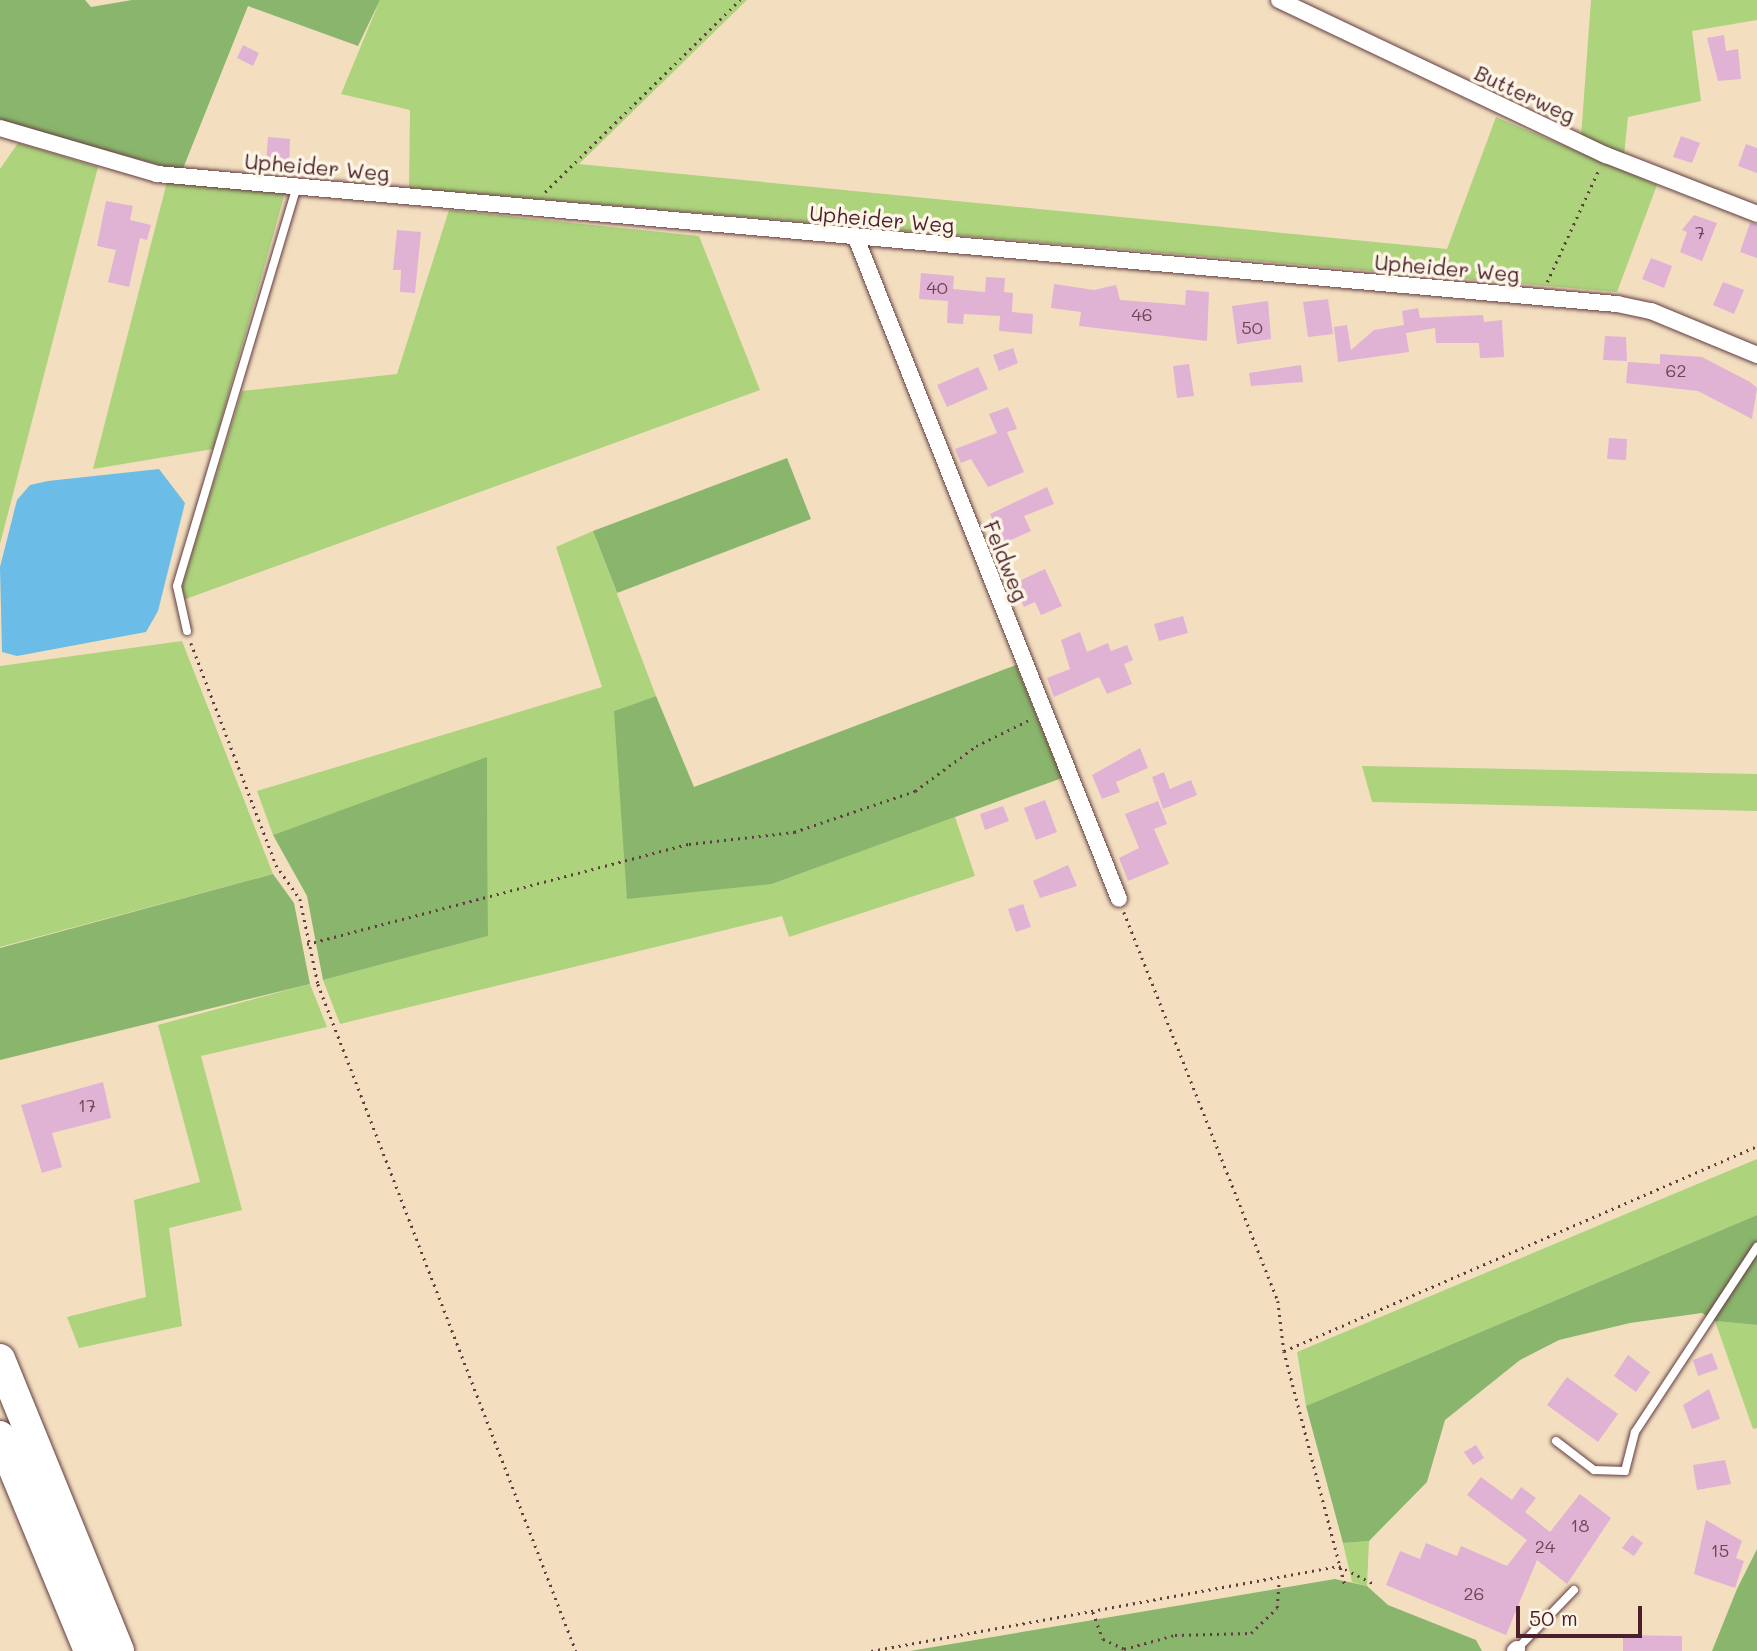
<!DOCTYPE html>
<html>
<head>
<meta charset="utf-8">
<style>
  body { margin:0 }
  #map { position:relative; width:1757px; height:1651px; overflow:hidden; background:#f3dfc0; font-family:Mali,sans-serif }
  div>[style] { position:absolute }
  [style*='--x'] { left:calc(var(--x)*1px); top:calc(var(--y)*1px); width:calc(var(--w)*1px); rotate:calc(var(--a)*1deg) }
  .green>* { inset:0; background:#add37d }
  .forest>* { inset:0; background:#8ab56c }
  .water>* { inset:0; background:#6bbce7 }
  .building>* { inset:0; background:#e0b2d4 }
  .path>* { height:2.5px; margin-top:-1.25px; transform-origin:0; background:repeating-linear-gradient(90deg,#633c41 0 2px,transparent 0 7px) }
  .roads { filter:drop-shadow(0 0 2px #633c41) drop-shadow(0 0 2px #633c41) }
  .service>* { height:8px; margin:-4px; padding:0 4px; transform-origin:4px; border-radius:4px; background:#fff }
  .minor>* { height:16px; margin:-8px; padding:0 8px; transform-origin:8px; border-radius:8px; background:#fff }
  .motorway>* { height:30px; margin:-15px; padding:0 15px; transform-origin:15px; border-radius:15px; background:#fff }
  span { translate:-50% -50%; white-space:nowrap; text-align:center; line-height:1.15; -webkit-text-stroke:7px #fcf5e5; paint-order:stroke }
  .number-label { font-size:18px; color:#704455 }
  .number-label span { -webkit-text-stroke-width:0 }
  .street-label { font-size:21px; color:#4a1f2b }
  .scale { position:absolute; left:1516px; top:1606px; width:126px; height:32px; box-sizing:border-box; border:4px solid #4a1f2b; border-top:0; padding-left:9px; font-size:21px; line-height:24px; white-space:nowrap; color:#4a1f2b; -webkit-text-stroke:5px #fcf5e5; paint-order:stroke }
</style>
</head>
<body>
<div id="map">
  <div class="green">
    <div style="clip-path:polygon(380px 0,747px 0,579px 164px,1447px 249px,1496px 117px,1657px 185px,1617px 292px,409px 188px,410px 110px,341px 94px)"></div>
    <div style="clip-path:polygon(1591px 0,1757px 0,1757px 20px,1692px 31px,1701px 101px,1628px 117px,1624px 155px,1581px 137px)"></div>
    <div style="clip-path:polygon(18px 143px,98px 167px,0 544px,0 169px)"></div>
    <div style="clip-path:polygon(167px 182px,285px 193px,213px 449px,93px 469px)"></div>
    <div style="clip-path:polygon(449px 210px,699px 236px,760px 390px,183px 600px,181px 589px,242px 391px,397px 374px)"></div>
    <div style="clip-path:polygon(593px 531px,656px 696px,614px 711px,772px 884px,955px 817px,975px 876px,789px 937px,782px 916px,340px 1024px,323px 980px,488px 936px,487px 758px,273px 835px,257px 791px,602px 687px,556px 547px)"></div>
    <div style="clip-path:polygon(182px 641px,273px 874px,0 947px,0 666px)"></div>
    <div style="clip-path:polygon(1362px 766px,1757px 774px,1757px 811px,1372px 802px)"></div>
    <div style="clip-path:polygon(310px 984px,327px 1027px,201px 1056px,242px 1210px,169px 1228px,182px 1326px,79px 1348px,67px 1317px,146px 1297px,134px 1200px,200px 1182px,158px 1025px)"></div>
    <div style="clip-path:polygon(1757px 1159px,1757px 1215px,1306px 1406px,1297px 1352px)"></div>
    <div style="clip-path:polygon(1715px 1321px,1757px 1325px,1757px 1428px,1753px 1429px)"></div>
    <div style="clip-path:polygon(1369px 1541px,1367px 1586px,1352px 1582px,1343px 1543px)"></div>
  </div>
  <div class="forest">
    <div style="clip-path:polygon(0 0,85px 0,91px 7px,132px 0,380px 0,358px 46px,248px 6px,182px 171px,0 122px)"></div>
    <div style="clip-path:polygon(787px 458px,811px 519px,617px 593px,593px 531px)"></div>
    <div style="clip-path:polygon(1016px 665px,1062px 778px,772px 884px,627px 899px,614px 711px,656px 696px,694px 787px)"></div>
    <div style="clip-path:polygon(487px 757px,488px 936px,323px 980px,307px 896px,273px 835px)"></div>
    <div style="clip-path:polygon(273px 874px,294px 903px,310px 984px,0 1060px,0 948px)"></div>
    <div style="clip-path:polygon(1757px 1215px,1757px 1325px,1715px 1321px,1702px 1313px,1630px 1323px,1559px 1340px,1520px 1360px,1445px 1420px,1427px 1482px,1369px 1541px,1343px 1543px,1306px 1406px)"></div>
    <div style="clip-path:polygon(1757px 1549px,1757px 1651px,1712px 1651px,1737px 1589px)"></div>
    <div style="clip-path:polygon(1335px 1579px,1367px 1586px,1388px 1605px,1476px 1640px,1482px 1651px,910px 1651px)"></div>
  </div>
  <div class="water">
    <div style="clip-path:polygon(159px 469px,185px 503px,158px 611px,146px 632px,17px 656px,2px 652px,0 567px,17px 500px,30px 485px,48px 481px)"></div>
  </div>
  <div class="building">
    <div style="clip-path:polygon(1724px 35px,1726px 51px,1738px 49px,1741px 79px,1718px 81px,1707px 38px)"></div>
    <div style="clip-path:polygon(243px 45px,259px 53px,253px 66px,237px 58px)"></div>
    <div style="clip-path:polygon(1681px 136px,1700px 143px,1692px 163px,1673px 157px)"></div>
    <div style="clip-path:polygon(268px 137px,290px 139px,289px 168px,266px 166px)"></div>
    <div style="clip-path:polygon(1746px 144px,1757px 148px,1757px 173px,1738px 166px)"></div>
    <div style="clip-path:polygon(106px 201px,133px 206px,130px 220px,151px 225px,147px 240px,140px 238px,129px 287px,108px 282px,116px 250px,97px 246px)"></div>
    <div style="clip-path:polygon(1694px 215px,1717px 223px,1702px 261px,1680px 252px,1687px 232px,1682px 230px)"></div>
    <div style="clip-path:polygon(1750px 223px,1757px 224px,1757px 258px,1740px 252px)"></div>
    <div style="clip-path:polygon(397px 230px,421px 232px,415px 293px,400px 292px,401px 270px,393px 270px)"></div>
    <div style="clip-path:polygon(1651px 258px,1672px 266px,1664px 288px,1642px 279px)"></div>
    <div style="clip-path:polygon(921px 273px,954px 276px,953px 289px,985px 292px,986px 277px,1005px 278px,1004px 292px,1013px 293px,1012px 312px,1033px 314px,1032px 334px,999px 331px,1000px 316px,964px 314px,963px 324px,947px 323px,948px 301px,919px 299px)"></div>
    <div style="clip-path:polygon(1723px 282px,1744px 290px,1734px 314px,1713px 305px)"></div>
    <div style="clip-path:polygon(1054px 284px,1094px 290px,1116px 285px,1120px 300px,1185px 305px,1186px 290px,1209px 292px,1207px 341px,1079px 326px,1081px 312px,1051px 308px)"></div>
    <div style="clip-path:polygon(1328px 299px,1333px 334px,1308px 337px,1303px 302px)"></div>
    <div style="clip-path:polygon(1268px 301px,1271px 339px,1237px 344px,1232px 306px)"></div>
    <div style="clip-path:polygon(1418px 308px,1420px 318px,1483px 315px,1484px 322px,1502px 320px,1504px 357px,1480px 358px,1479px 343px,1436px 343px,1435px 328px,1406px 333px,1409px 352px,1338px 362px,1334px 327px,1347px 325px,1351px 350px,1374px 330px,1404px 325px,1402px 311px)"></div>
    <div style="clip-path:polygon(1605px 336px,1626px 337px,1627px 361px,1603px 360px)"></div>
    <div style="clip-path:polygon(1013px 348px,1018px 363px,999px 371px,993px 355px)"></div>
    <div style="clip-path:polygon(1660px 354px,1702px 357px,1750px 382px,1757px 388px,1752px 419px,1698px 391px,1626px 383px,1628px 362px,1660px 364px)"></div>
    <div style="clip-path:polygon(1189px 364px,1194px 396px,1177px 398px,1173px 366px)"></div>
    <div style="clip-path:polygon(1301px 365px,1303px 382px,1251px 386px,1249px 373px)"></div>
    <div style="clip-path:polygon(978px 367px,988px 389px,947px 407px,937px 385px)"></div>
    <div style="clip-path:polygon(1008px 407px,1017px 429px,1007px 432px,1024px 472px,988px 487px,971px 459px,961px 463px,955px 449px,997px 433px,989px 414px)"></div>
    <div style="clip-path:polygon(1609px 438px,1627px 439px,1626px 460px,1607px 459px)"></div>
    <div style="clip-path:polygon(1047px 487px,1054px 504px,1024px 516px,1031px 531px,1004px 543px,990px 514px)"></div>
    <div style="clip-path:polygon(1045px 569px,1062px 606px,1041px 615px,1035px 602px,1024px 607px,1013px 584px)"></div>
    <div style="clip-path:polygon(1183px 616px,1188px 633px,1159px 641px,1154px 624px)"></div>
    <div style="clip-path:polygon(1080px 632px,1087px 652px,1108px 643px,1111px 651px,1127px 645px,1133px 660px,1124px 664px,1132px 684px,1107px 694px,1099px 677px,1054px 697px,1047px 678px,1070px 669px,1061px 640px)"></div>
    <div style="clip-path:polygon(1140px 748px,1148px 768px,1116px 782px,1120px 792px,1102px 799px,1092px 775px)"></div>
    <div style="clip-path:polygon(1164px 772px,1170px 789px,1191px 780px,1197px 795px,1163px 809px,1152px 777px)"></div>
    <div style="clip-path:polygon(1045px 800px,1057px 832px,1036px 840px,1024px 808px)"></div>
    <div style="clip-path:polygon(1158px 801px,1167px 824px,1154px 829px,1169px 864px,1128px 881px,1119px 858px,1139px 848px,1125px 814px)"></div>
    <div style="clip-path:polygon(1003px 806px,1009px 821px,985px 830px,980px 814px)"></div>
    <div style="clip-path:polygon(1068px 865px,1077px 886px,1040px 898px,1033px 881px)"></div>
    <div style="clip-path:polygon(1023px 904px,1031px 927px,1016px 932px,1008px 909px)"></div>
    <div style="clip-path:polygon(103px 1082px,111px 1118px,52px 1133px,62px 1167px,42px 1173px,21px 1105px)"></div>
    <div style="clip-path:polygon(1712px 1353px,1718px 1369px,1698px 1376px,1693px 1360px)"></div>
    <div style="clip-path:polygon(1628px 1355px,1650px 1372px,1636px 1392px,1614px 1376px)"></div>
    <div style="clip-path:polygon(1567px 1377px,1618px 1414px,1598px 1442px,1547px 1405px)"></div>
    <div style="clip-path:polygon(1709px 1389px,1720px 1419px,1692px 1429px,1683px 1405px)"></div>
    <div style="clip-path:polygon(1476px 1445px,1484px 1458px,1473px 1465px,1464px 1452px)"></div>
    <div style="clip-path:polygon(1725px 1460px,1731px 1484px,1697px 1490px,1693px 1465px)"></div>
    <div style="clip-path:polygon(1481px 1477px,1512px 1500px,1521px 1487px,1536px 1498px,1525px 1512px,1550px 1532px,1580px 1494px,1611px 1518px,1567px 1584px,1537px 1560px,1506px 1635px,1386px 1585px,1400px 1551px,1420px 1559px,1426px 1543px,1457px 1556px,1461px 1546px,1507px 1566px,1527px 1540px,1467px 1495px)"></div>
    <div style="clip-path:polygon(1706px 1520px,1742px 1541px,1736px 1558px,1744px 1561px,1735px 1588px,1694px 1574px)"></div>
    <div style="clip-path:polygon(1632px 1535px,1643px 1543px,1634px 1556px,1622px 1548px)"></div>
    <div style="clip-path:polygon(1623px 1635px,1682px 1636px,1682px 1651px,1623px 1651px)"></div>
  </div>
  <div class="path">
    <div style="--x:545;--y:192;--w:274;--a:-44.6"></div>
    <div style="--x:1547;--y:282;--w:122;--a:-65.3"></div>
    <div style="--x:191;--y:643;--w:238;--a:69"></div>
    <div style="--x:276;--y:865;--w:42;--a:54.8"></div>
    <div style="--x:300;--y:899;--w:87;--a:78"></div>
    <div style="--x:318;--y:984;--w:715;--a:68.85"></div>
    <div style="--x:1124;--y:912;--w:418;--a:68.4"></div>
    <div style="--x:1278;--y:1301;--w:50;--a:83.2"></div>
    <div style="--x:1284;--y:1351;--w:242;--a:75.4"></div>
    <div style="--x:307;--y:944;--w:395;--a:-14.7"></div>
    <div style="--x:689;--y:844;--w:106;--a:-6.5"></div>
    <div style="--x:794;--y:832;--w:128;--a:-18.7"></div>
    <div style="--x:915;--y:791;--w:76;--a:-36.4"></div>
    <div style="--x:976;--y:746;--w:59;--a:-26.1"></div>
    <div style="--x:1284;--y:1351;--w:516;--a:-23.43"></div>
    <div style="--x:1093;--y:1612;--w:29;--a:70"></div>
    <div style="--x:1103;--y:1639;--w:23;--a:25"></div>
    <div style="--x:1124;--y:1649;--w:53;--a:-15.4"></div>
    <div style="--x:1175;--y:1635;--w:76;--a:-1.5"></div>
    <div style="--x:1251;--y:1633;--w:36;--a:-44"></div>
    <div style="--x:1277;--y:1608;--w:28;--a:-86"></div>
    <div style="--x:871;--y:1651;--w:476;--a:-10.3"></div>
    <div style="--x:1339;--y:1566;--w:38;--a:27"></div>
  </div>
  <div class="roads">
    <div class="service">
      <div style="--x:187;--y:631;--w:46;--a:-102.5"></div>
      <div style="--x:177;--y:586;--w:418;--a:-73.3"></div>
      <div style="--x:1556;--y:1441;--w:48;--a:37.3"></div>
      <div style="--x:1594;--y:1470;--w:31;--a:2"></div>
      <div style="--x:1625;--y:1471;--w:40;--a:-75.6"></div>
      <div style="--x:1635;--y:1432;--w:222;--a:-56.6"></div>
      <div style="--x:1517;--y:1649;--w:82;--a:-46"></div>
    </div>
    <div class="minor">
      <div style="--x:1279;--y:0;--w:362;--a:25.4"></div>
      <div style="--x:1606;--y:155;--w:162;--a:21.3"></div>
      <div style="--x:0;--y:128;--w:164;--a:16.3"></div>
      <div style="--x:157;--y:174;--w:1466;--a:5.09"></div>
      <div style="--x:1617;--y:304;--w:35;--a:12"></div>
      <div style="--x:1651;--y:311;--w:115;--a:22.5"></div>
      <div style="--x:856;--y:238;--w:711;--a:68.3"></div>
      <div style="--x:1515;--y:1651;--w:3;--a:-45"></div>
    </div>
    <div class="motorway">
      <div style="--x:0;--y:1359;--w:315;--a:67.8"></div>
      <div style="--x:0;--y:1436;--w:233;--a:67.5"></div>
    </div>
  </div>
  <div class="number-label">
    <span style="left:1700px;top:232px">7</span>
    <span style="left:937px;top:287px">40</span>
    <span style="left:1142px;top:314px">46</span>
    <span style="left:1252px;top:327px">50</span>
    <span style="left:1676px;top:370px">62</span>
    <span style="left:87px;top:1105px">17</span>
    <span style="left:1580px;top:1525px">18</span>
    <span style="left:1545px;top:1546px">24</span>
    <span style="left:1720px;top:1550px">15</span>
    <span style="left:1474px;top:1593px">26</span>
  </div>
  <div class="street-label">
    <span style="left:1525px;top:94px;rotate:25deg">Butterweg</span>
    <span style="left:317px;top:167px;rotate:5deg">Upheider Weg</span>
    <span style="left:882px;top:219px;rotate:5deg">Upheider Weg</span>
    <span style="left:1447px;top:268px;rotate:5deg">Upheider Weg</span>
    <span style="left:1006px;top:561px;rotate:68deg">Feldweg</span>
  </div>
  <div class="scale">50 m</div>
</div>
</body>
</html>
